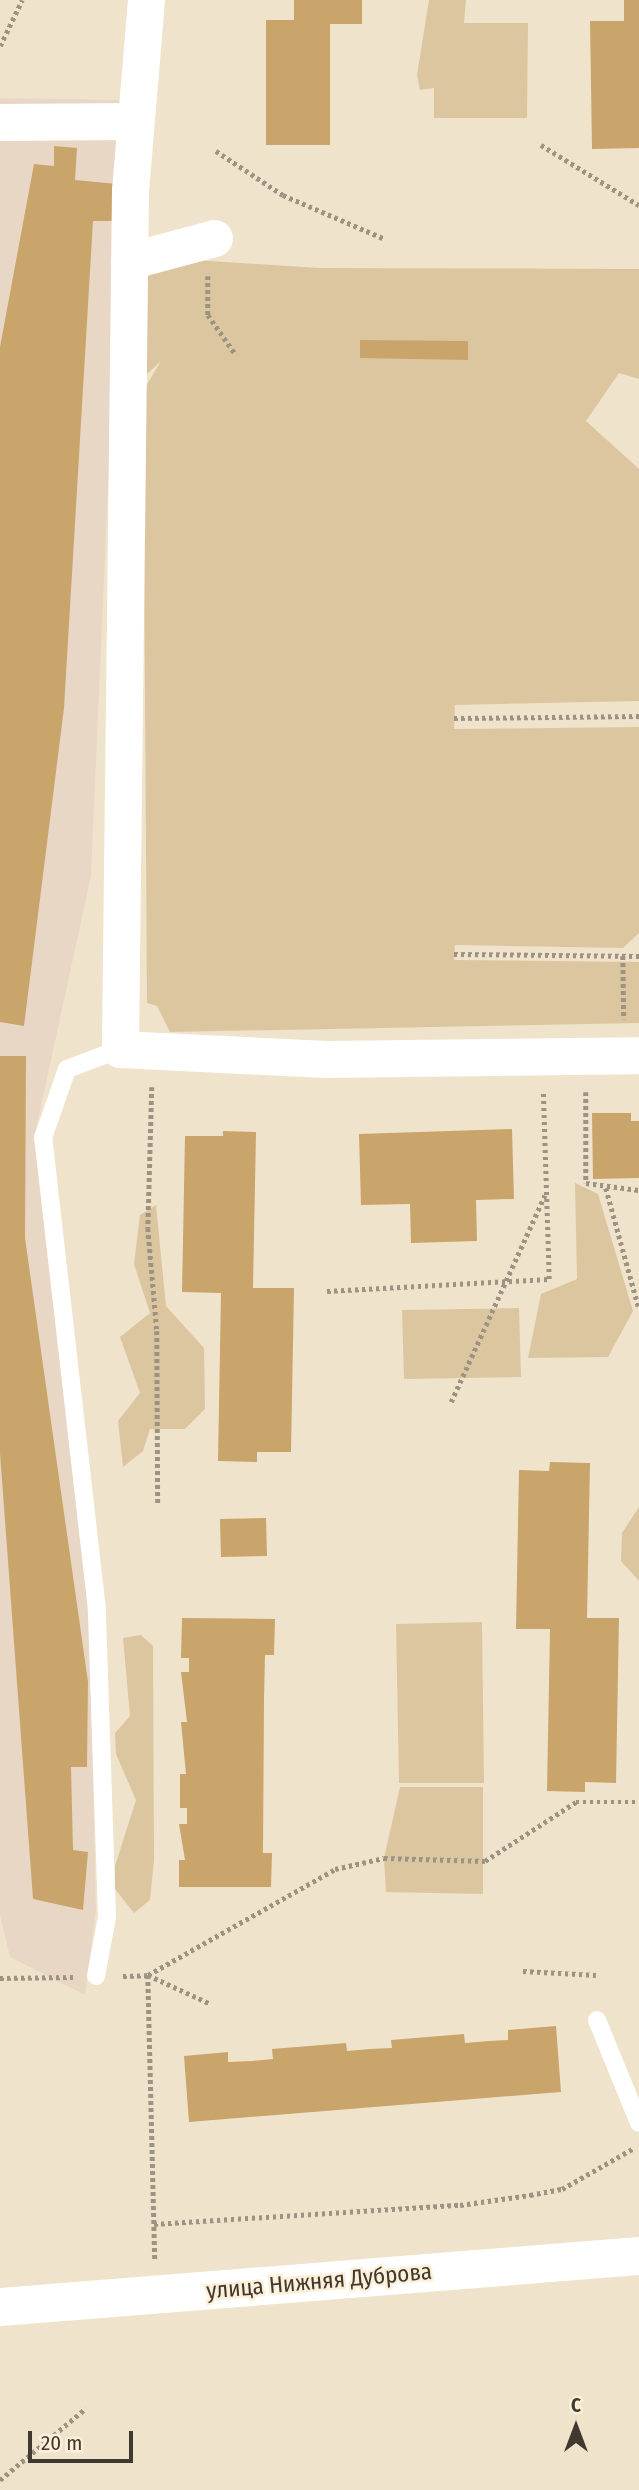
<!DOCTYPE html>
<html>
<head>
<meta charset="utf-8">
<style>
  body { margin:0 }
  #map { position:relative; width:639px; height:2490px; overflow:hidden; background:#f0e3cb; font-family:"Fira Sans Condensed",sans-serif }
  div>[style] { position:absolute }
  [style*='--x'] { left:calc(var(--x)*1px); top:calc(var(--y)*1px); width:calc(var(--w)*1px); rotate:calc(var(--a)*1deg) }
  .industrial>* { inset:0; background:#e9d7c6 }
  .green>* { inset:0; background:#dcc6a0 }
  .building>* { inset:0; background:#c9a46b }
  .path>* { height:4.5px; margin-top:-2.25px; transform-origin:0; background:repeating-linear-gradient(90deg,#9c9382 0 3.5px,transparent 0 7px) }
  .lane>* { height:18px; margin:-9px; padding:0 9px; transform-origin:9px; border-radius:9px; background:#fff }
  .street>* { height:37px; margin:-18.5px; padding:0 18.5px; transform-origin:18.5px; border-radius:18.5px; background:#fff }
  .secondary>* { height:38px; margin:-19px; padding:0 19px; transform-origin:19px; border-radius:19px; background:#fff }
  span { translate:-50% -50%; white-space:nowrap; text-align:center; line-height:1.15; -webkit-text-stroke:5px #fef0d8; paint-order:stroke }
  .street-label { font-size:23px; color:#3f3930 }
  .north { position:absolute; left:541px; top:2392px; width:70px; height:70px; -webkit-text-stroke:5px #fef0d8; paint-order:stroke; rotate:0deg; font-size:19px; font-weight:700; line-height:28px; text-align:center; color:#3f3930 }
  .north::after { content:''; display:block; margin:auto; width:24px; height:32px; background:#3f3930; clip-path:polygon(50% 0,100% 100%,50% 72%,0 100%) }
  .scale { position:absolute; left:28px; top:2431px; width:105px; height:32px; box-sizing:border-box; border:4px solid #3f3930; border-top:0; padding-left:9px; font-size:21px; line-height:24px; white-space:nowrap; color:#3f3930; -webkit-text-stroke:5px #fef0d8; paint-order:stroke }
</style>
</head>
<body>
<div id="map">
  <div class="industrial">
    <div style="clip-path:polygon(0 98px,125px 100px,91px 876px,34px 1138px,89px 1611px,96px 1909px,85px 1995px,10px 1957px,0 1915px)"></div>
  </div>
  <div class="green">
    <div style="clip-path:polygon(429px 0,466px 0,464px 23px,528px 23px,527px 118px,434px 118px,434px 88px,420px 90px,417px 75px)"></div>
    <div style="clip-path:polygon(194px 260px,318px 268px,639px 269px,639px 379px,619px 373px,586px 421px,639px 469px,639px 701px,455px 705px,454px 729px,639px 727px,639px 933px,623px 948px,455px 945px,454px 960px,639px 962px,639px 1023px,170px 1032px,157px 1006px,147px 1003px,143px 391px,161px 361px,142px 379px,135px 285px,154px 269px)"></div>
    <div style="clip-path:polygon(575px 1183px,598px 1194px,633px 1311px,608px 1357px,528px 1358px,541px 1294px,577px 1279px)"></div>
    <div style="clip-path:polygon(156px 1205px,166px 1306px,204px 1348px,205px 1409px,185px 1429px,150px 1429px,143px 1451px,123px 1467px,118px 1421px,140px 1393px,120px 1337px,150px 1313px,134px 1264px,140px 1215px)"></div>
    <div style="clip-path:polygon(519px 1308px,521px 1377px,404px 1379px,402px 1310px)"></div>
    <div style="clip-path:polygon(639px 1507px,639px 1581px,621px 1561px,622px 1533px)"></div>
    <div style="clip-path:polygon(482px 1622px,484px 1783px,399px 1783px,396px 1624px)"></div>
    <div style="clip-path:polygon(141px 1635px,153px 1646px,154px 1860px,150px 1900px,134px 1913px,115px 1889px,115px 1866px,136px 1800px,116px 1754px,115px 1733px,130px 1716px,123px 1638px)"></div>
    <div style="clip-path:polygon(400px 1787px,483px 1787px,483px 1894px,386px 1892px,384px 1858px)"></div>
  </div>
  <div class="building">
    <div style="clip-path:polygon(294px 0,362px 0,362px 24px,330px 24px,330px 145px,266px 145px,266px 20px,294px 20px)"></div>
    <div style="clip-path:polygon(624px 0,639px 0,639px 148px,592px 149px,590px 21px,624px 21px)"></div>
    <div style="clip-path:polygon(54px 146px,77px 148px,75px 180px,117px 184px,119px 221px,93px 221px,64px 708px,24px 1026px,0 1022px,0 347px,34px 164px,54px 166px)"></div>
    <div style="clip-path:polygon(360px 340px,468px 341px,468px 360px,360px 358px)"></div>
    <div style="clip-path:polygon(0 1056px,26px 1056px,25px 1238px,88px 1682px,87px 1767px,71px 1767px,73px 1850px,88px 1852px,83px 1910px,33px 1899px,0 1453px)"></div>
    <div style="clip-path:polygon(592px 1113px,631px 1113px,631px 1121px,639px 1121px,639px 1178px,593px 1179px)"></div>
    <div style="clip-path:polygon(512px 1129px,514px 1199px,476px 1200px,477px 1241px,411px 1243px,410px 1204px,361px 1205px,359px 1134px)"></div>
    <div style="clip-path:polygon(223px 1131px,256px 1132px,253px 1288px,294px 1288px,291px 1452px,257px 1452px,257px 1462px,218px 1461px,221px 1293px,182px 1292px,185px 1136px,223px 1136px)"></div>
    <div style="clip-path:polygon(550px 1462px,590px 1463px,587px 1618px,619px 1618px,616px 1783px,585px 1782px,585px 1792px,547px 1791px,550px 1629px,516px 1629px,519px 1470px,549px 1471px)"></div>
    <div style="clip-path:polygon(266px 1518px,267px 1556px,221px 1557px,220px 1519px)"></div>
    <div style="clip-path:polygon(182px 1618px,275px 1619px,274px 1655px,265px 1655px,264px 1700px,263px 1853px,272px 1853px,271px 1887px,179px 1887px,179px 1860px,185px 1860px,179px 1824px,187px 1824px,187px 1808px,180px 1808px,180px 1774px,186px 1774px,181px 1722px,187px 1722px,181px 1672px,189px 1672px,189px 1658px,181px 1658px)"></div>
    <div style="clip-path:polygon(556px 2026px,561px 2092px,189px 2122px,184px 2056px,228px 2052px,228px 2062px,252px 2061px,273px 2059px,272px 2049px,346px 2043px,347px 2051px,370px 2049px,392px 2048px,391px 2040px,464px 2034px,465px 2043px,489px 2041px,508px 2040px,508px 2030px)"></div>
  </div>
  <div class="path">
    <div style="--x:0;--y:46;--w:51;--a:-64.4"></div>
    <div style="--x:541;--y:145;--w:115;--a:31.5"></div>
    <div style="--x:216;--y:151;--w:80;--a:33.3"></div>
    <div style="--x:283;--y:195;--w:109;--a:23.3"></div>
    <div style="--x:208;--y:276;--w:39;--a:90"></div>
    <div style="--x:208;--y:315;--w:49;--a:55"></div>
    <div style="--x:454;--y:718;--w:185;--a:-0.6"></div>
    <div style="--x:454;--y:954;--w:185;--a:0.6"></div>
    <div style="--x:623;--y:956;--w:63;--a:89.1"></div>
    <div style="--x:152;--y:1087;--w:141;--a:91.6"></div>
    <div style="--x:148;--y:1228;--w:103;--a:85"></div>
    <div style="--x:157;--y:1331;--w:174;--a:89.7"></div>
    <div style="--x:586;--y:1092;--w:91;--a:90"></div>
    <div style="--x:586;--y:1183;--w:53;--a:7.5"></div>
    <div style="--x:606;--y:1188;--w:125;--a:74.7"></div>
    <div style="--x:327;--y:1291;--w:222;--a:-3.1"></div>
    <div style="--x:549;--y:1279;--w:187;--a:-91.8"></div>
    <div style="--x:451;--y:1402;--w:227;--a:-65.6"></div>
    <div style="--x:523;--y:1971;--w:73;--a:3.1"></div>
    <div style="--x:148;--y:1975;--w:215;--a:-29.5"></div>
    <div style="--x:335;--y:1869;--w:50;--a:-12.7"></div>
    <div style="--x:384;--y:1858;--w:101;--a:1.7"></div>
    <div style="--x:485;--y:1861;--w:108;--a:-33"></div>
    <div style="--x:576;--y:1802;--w:63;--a:0"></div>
    <div style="--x:148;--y:1975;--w:67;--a:24.7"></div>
    <div style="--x:123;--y:1976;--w:25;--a:-2"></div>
    <div style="--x:148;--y:1975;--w:285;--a:88.6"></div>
    <div style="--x:0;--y:1978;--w:73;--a:-0.8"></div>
    <div style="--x:154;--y:2224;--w:307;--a:-3.6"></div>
    <div style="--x:460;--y:2205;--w:71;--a:-8.1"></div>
    <div style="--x:530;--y:2195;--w:33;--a:-11"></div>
    <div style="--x:562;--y:2189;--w:83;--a:-29.7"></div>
    <div style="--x:0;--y:2480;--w:112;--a:-39.9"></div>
  </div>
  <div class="lane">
    <div style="--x:96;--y:1976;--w:60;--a:-79.4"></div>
    <div style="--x:107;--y:1917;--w:307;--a:-91.9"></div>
    <div style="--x:97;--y:1610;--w:475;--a:-96.5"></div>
    <div style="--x:43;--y:1138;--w:73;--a:-70.8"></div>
    <div style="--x:67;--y:1069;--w:57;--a:-20.7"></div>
    <div style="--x:597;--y:2020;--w:111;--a:67.8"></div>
  </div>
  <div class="street">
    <div style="--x:146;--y:0;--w:191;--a:94.8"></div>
    <div style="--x:130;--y:190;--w:859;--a:90.67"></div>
    <div style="--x:120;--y:1049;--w:206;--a:2.8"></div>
    <div style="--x:326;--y:1059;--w:313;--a:-0.7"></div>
    <div style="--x:0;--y:122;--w:135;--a:-0.4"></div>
    <div style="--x:129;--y:261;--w:88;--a:-15.1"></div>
  </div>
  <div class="secondary">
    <div style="--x:0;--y:2307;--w:641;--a:-4.56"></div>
  </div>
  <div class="street-label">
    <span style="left:319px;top:2281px;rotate:-5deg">улица Нижняя Дуброва</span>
  </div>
  <div class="north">С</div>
  <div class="scale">20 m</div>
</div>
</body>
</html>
